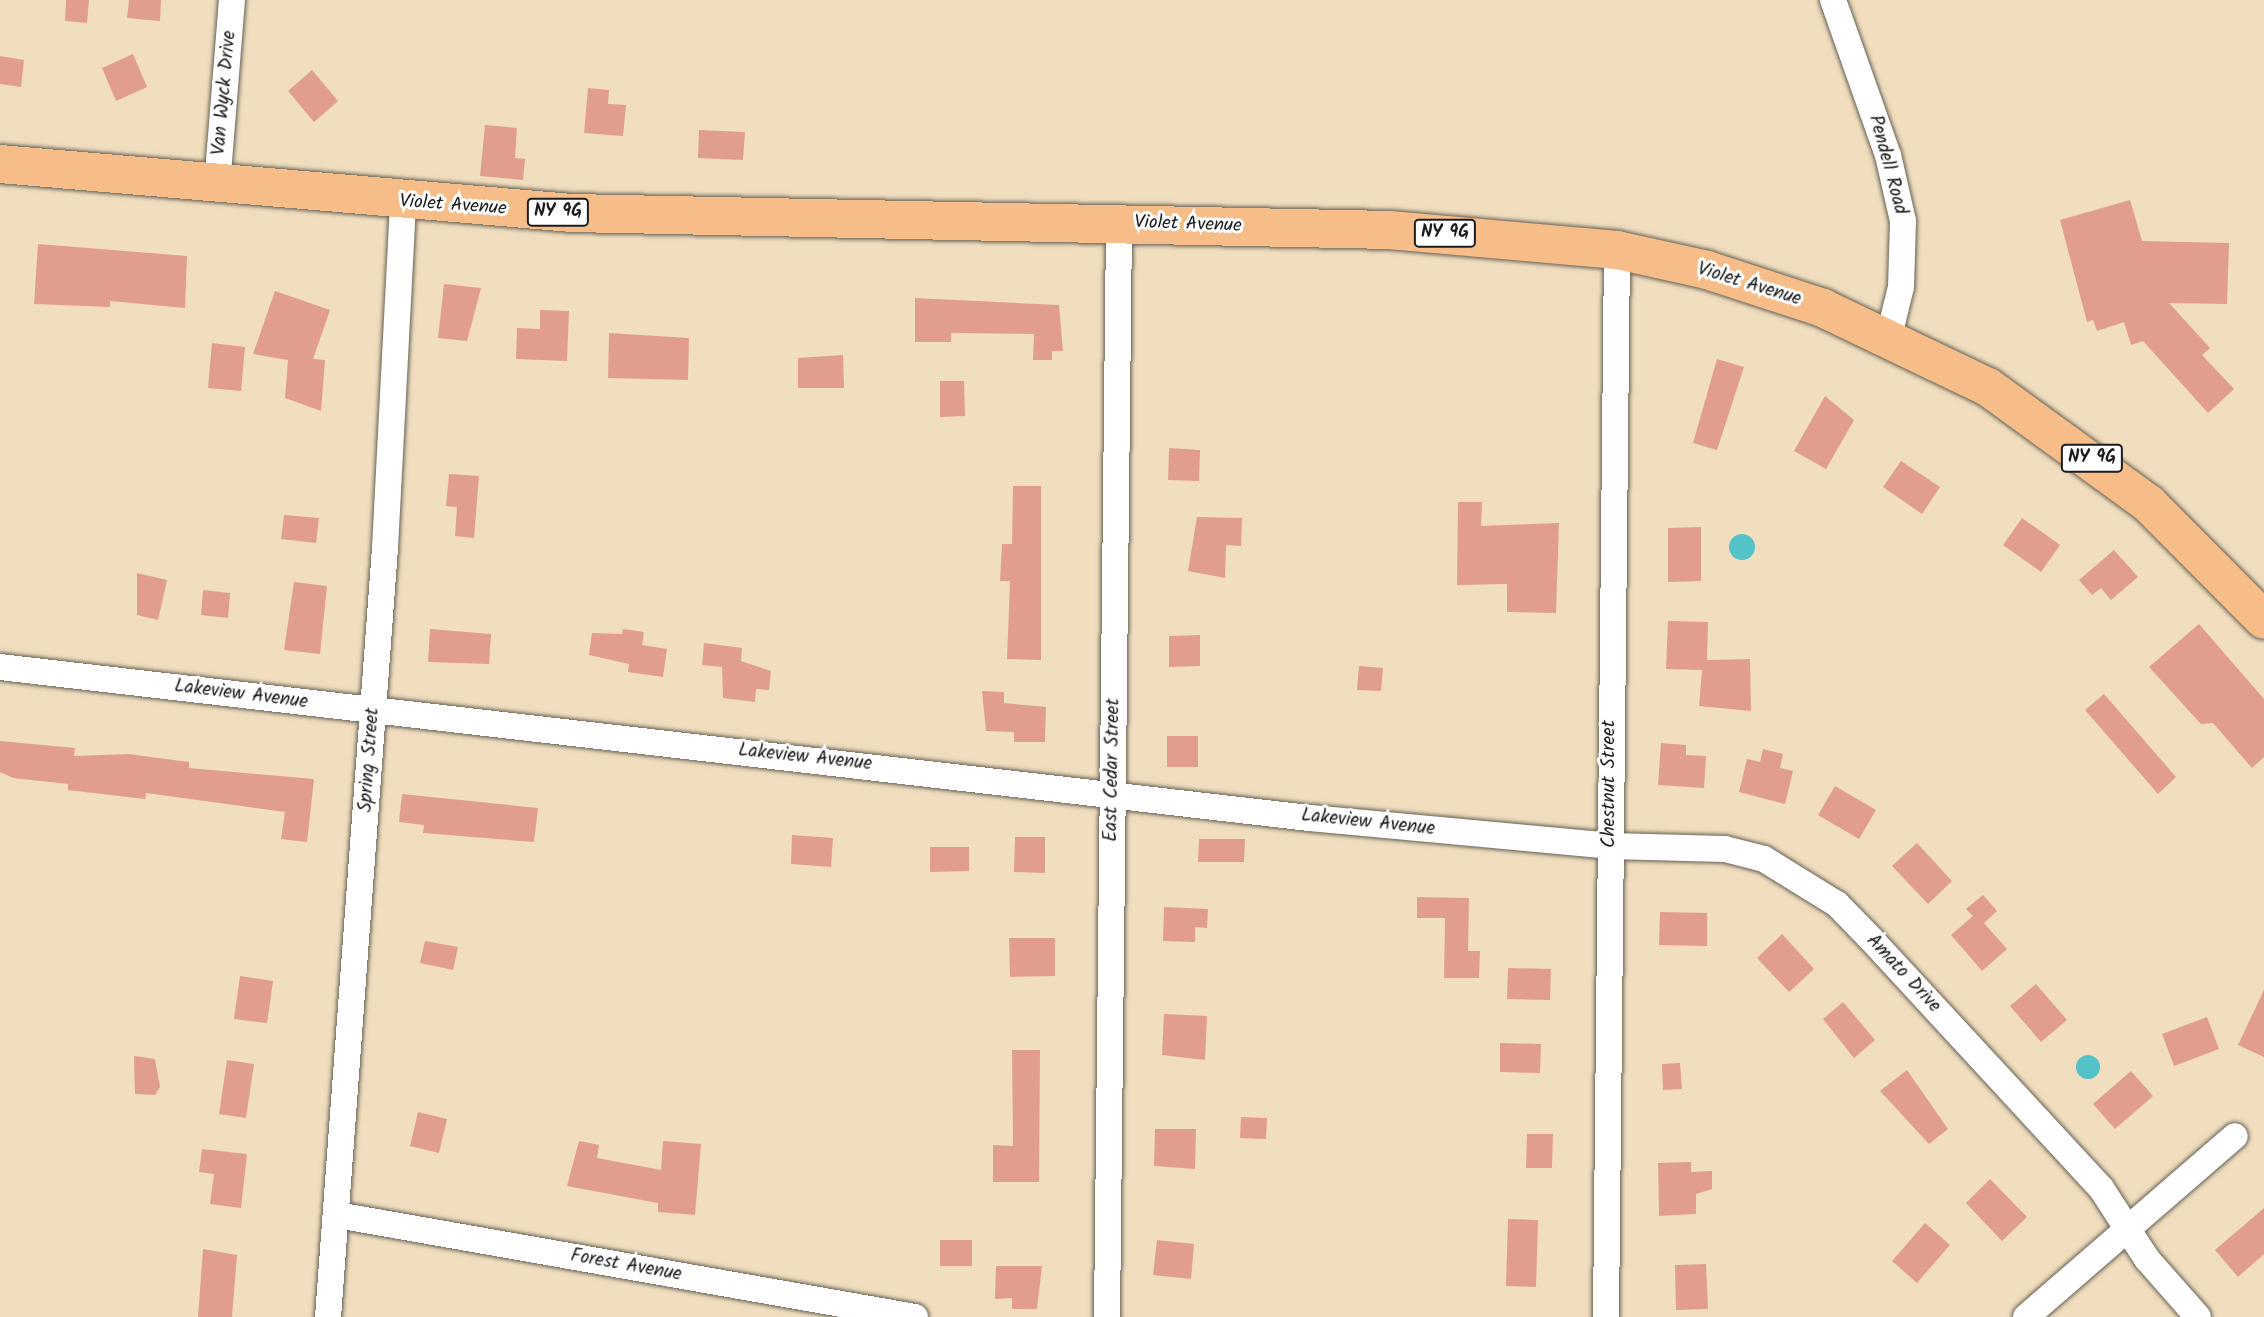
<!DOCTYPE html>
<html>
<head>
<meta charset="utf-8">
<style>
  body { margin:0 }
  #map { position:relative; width:2264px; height:1317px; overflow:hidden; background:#f0debe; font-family:Kalam,sans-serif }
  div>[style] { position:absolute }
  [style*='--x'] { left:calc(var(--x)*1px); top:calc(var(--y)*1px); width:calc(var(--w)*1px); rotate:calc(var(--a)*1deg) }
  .water>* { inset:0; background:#54c2c9 }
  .round { border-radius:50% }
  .building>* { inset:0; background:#e29e8c }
  .roads { filter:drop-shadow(0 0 2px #666055) drop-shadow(0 0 2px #666055) }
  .minor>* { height:26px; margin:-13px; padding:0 13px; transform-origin:13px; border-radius:13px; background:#fff }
  .primary>* { height:38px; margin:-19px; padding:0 19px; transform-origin:19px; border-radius:19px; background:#f7bd88 }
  span { translate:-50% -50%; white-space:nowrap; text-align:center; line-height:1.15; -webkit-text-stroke:6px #fff; paint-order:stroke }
  .shield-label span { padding:2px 5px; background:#fff; border:2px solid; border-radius:5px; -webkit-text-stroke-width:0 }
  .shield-label { font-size:18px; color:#1c1c1c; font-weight:700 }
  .street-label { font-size:19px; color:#1c1c1c }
</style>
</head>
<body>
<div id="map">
  <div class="water">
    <div class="round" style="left:1729px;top:534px;width:26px;height:26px"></div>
    <div class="round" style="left:2076px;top:1055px;width:24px;height:24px"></div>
  </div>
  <div class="building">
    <div style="clip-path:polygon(66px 0,89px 0,87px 23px,65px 21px)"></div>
    <div style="clip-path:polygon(129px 0,161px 0,160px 21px,127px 18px)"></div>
    <div style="clip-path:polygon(133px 54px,147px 87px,116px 101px,102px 68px)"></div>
    <div style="clip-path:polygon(0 56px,24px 60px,21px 87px,0 84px)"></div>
    <div style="clip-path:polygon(312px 70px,338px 101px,314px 122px,288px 91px)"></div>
    <div style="clip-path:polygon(588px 88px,609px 90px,608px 104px,626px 105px,623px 136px,584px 133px)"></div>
    <div style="clip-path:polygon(485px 125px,517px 128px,515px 158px,525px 159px,523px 180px,480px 176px)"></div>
    <div style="clip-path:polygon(699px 130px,745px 132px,743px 160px,698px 158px)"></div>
    <div style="clip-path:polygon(2130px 200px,2142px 241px,2229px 243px,2227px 304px,2169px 303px,2210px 348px,2202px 355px,2234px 389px,2208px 413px,2143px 341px,2131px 345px,2124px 322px,2097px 331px,2093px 320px,2087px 322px,2060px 220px)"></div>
    <div style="clip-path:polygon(38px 244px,187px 256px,185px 308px,110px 301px,110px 307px,34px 304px)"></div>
    <div style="clip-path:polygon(444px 284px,481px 288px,467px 341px,438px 338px)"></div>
    <div style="clip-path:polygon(275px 291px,330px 310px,313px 359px,325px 360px,321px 411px,285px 398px,288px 360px,253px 354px)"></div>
    <div style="clip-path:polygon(915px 298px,1059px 305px,1063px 351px,1052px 351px,1052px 360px,1033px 360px,1034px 334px,951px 333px,951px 342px,915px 342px)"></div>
    <div style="clip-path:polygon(540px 310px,569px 311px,567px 361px,516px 359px,517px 328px,540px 329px)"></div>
    <div style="clip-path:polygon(609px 333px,689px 338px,688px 380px,608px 378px)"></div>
    <div style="clip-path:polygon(212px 343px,245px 347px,241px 391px,208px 388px)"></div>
    <div style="clip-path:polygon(843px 355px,844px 388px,798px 388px,798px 358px)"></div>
    <div style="clip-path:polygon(1717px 359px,1744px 367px,1717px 450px,1693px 443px)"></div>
    <div style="clip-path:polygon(940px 381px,964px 381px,965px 416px,940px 417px)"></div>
    <div style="clip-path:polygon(1825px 396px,1854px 420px,1826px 469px,1794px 451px)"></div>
    <div style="clip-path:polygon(1169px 448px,1200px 450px,1199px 481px,1168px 480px)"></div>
    <div style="clip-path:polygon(1901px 461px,1940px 487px,1922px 514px,1883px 487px)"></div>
    <div style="clip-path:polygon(449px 474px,479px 476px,474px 538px,455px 536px,457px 507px,446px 506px)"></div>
    <div style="clip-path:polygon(1013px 486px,1041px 486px,1041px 660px,1007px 659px,1010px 581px,1000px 581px,1002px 544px,1012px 544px)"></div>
    <div style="clip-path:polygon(1458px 502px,1482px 502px,1481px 526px,1559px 523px,1556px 613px,1507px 612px,1507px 584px,1457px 585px)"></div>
    <div style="clip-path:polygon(284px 515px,319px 518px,316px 543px,281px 539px)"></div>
    <div style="clip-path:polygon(1197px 517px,1242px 518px,1241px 546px,1226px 545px,1225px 578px,1188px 571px)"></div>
    <div style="clip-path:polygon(2022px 518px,2060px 545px,2041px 572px,2003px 545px)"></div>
    <div style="clip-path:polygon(1701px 527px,1701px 581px,1668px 582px,1668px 528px)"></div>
    <div style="clip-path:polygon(2114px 550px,2138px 577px,2111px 600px,2101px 588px,2092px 595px,2079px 580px)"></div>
    <div style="clip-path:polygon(137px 573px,167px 580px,158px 620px,137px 615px)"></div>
    <div style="clip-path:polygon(294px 582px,327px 586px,320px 654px,284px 650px)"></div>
    <div style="clip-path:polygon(203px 590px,230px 593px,228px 618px,201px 615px)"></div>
    <div style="clip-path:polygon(1668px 621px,1708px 622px,1707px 660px,1750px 659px,1751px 711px,1699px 706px,1702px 670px,1666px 669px)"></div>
    <div style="clip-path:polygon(2199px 624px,2264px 699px,2264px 757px,2252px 768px,2213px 723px,2201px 724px,2149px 667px)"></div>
    <div style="clip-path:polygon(430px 629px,491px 634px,489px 664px,428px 662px)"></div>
    <div style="clip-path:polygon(623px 629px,644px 632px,642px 645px,667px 649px,663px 677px,628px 672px,629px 664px,589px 655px,592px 633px,622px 634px)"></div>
    <div style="clip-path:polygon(1200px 635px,1200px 666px,1169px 667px,1169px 636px)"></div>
    <div style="clip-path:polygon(704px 643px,742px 648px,741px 661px,771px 671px,769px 690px,756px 689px,755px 702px,723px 698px,722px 667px,702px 665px)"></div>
    <div style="clip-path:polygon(1359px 666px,1383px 668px,1381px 691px,1357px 690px)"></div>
    <div style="clip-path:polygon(982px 691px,1004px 692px,1004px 703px,1046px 707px,1045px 742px,1014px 742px,1014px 732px,986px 731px)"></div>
    <div style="clip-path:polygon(2104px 694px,2176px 777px,2158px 794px,2085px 710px)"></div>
    <div style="clip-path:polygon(1167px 736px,1198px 736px,1198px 767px,1167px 767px)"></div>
    <div style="clip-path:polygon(0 741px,75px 748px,74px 756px,128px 754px,189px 762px,189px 768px,314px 779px,307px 842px,281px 839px,285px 812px,146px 793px,145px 799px,68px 790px,68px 784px,13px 778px,0 772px)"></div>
    <div style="clip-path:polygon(1661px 743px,1686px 745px,1686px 755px,1706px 756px,1704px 788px,1658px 785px)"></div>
    <div style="clip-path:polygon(1763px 749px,1783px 754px,1780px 768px,1793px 771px,1785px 804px,1739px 792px,1747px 759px,1760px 762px)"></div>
    <div style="clip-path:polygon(1835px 786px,1876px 810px,1859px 839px,1818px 815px)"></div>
    <div style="clip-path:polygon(402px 794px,538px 808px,534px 842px,423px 833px,424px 825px,399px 822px)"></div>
    <div style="clip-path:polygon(792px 835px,833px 838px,831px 867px,791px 864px)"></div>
    <div style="clip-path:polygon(1015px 837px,1045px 837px,1045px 873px,1014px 872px)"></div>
    <div style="clip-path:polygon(1199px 839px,1245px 839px,1244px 862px,1198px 862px)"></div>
    <div style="clip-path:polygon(1917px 843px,1952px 881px,1928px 904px,1892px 866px)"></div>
    <div style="clip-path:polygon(930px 847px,969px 847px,969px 871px,930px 872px)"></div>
    <div style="clip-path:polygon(1983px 895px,1997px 911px,1984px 923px,2007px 949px,1982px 971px,1951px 935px,1973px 916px,1966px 909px)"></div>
    <div style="clip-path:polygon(1417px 897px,1469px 898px,1468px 951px,1480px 951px,1479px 978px,1444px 978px,1445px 918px,1417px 918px)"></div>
    <div style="clip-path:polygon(1164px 907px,1208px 909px,1207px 928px,1195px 927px,1195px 942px,1163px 941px)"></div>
    <div style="clip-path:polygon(1660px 912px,1707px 913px,1707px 946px,1659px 945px)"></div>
    <div style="clip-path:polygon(1782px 934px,1814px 969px,1789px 992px,1757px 958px)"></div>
    <div style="clip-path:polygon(1009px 938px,1055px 938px,1055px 976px,1010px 977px)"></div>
    <div style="clip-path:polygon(425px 941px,458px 947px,453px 970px,420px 963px)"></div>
    <div style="clip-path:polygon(1508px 968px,1551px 969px,1550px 1000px,1507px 999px)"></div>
    <div style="clip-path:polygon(240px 976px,273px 981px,267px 1023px,234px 1019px)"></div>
    <div style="clip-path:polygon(2036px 984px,2067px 1020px,2041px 1042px,2010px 1006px)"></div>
    <div style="clip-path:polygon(2264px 990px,2264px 1057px,2238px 1045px)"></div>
    <div style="clip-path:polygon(1843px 1002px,1875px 1040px,1854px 1058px,1823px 1019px)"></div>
    <div style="clip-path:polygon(1164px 1014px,1207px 1016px,1205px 1060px,1162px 1055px)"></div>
    <div style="clip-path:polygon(2207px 1017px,2219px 1049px,2174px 1066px,2162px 1034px)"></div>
    <div style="clip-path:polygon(1500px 1043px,1541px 1044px,1540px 1073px,1500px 1072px)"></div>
    <div style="clip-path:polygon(1012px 1050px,1040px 1050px,1039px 1182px,993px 1182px,993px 1145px,1013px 1146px)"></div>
    <div style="clip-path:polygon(134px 1056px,155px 1059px,160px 1087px,155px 1095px,135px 1094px)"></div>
    <div style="clip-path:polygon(227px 1060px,254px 1064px,246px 1118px,219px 1114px)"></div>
    <div style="clip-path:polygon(1680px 1063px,1682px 1089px,1663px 1090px,1662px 1064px)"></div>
    <div style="clip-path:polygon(1907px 1070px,1948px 1129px,1929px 1144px,1880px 1091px)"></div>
    <div style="clip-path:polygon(2131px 1071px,2153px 1096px,2115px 1129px,2093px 1104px)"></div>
    <div style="clip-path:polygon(418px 1112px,447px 1119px,439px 1153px,410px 1146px)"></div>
    <div style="clip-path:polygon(1241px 1117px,1267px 1118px,1266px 1139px,1240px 1138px)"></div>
    <div style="clip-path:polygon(1155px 1129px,1196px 1129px,1195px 1169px,1154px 1166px)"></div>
    <div style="clip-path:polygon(1527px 1134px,1553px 1134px,1552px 1168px,1526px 1168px)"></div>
    <div style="clip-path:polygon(579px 1141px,599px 1145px,597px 1158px,661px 1170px,663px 1141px,701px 1144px,695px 1215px,658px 1212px,658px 1203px,567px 1186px)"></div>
    <div style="clip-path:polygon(202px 1149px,247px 1154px,241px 1208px,210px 1204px,214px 1174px,199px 1172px)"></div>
    <div style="clip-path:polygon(1691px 1162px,1691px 1172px,1712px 1171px,1712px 1189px,1696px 1194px,1696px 1214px,1659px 1216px,1658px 1163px)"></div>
    <div style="clip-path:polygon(1990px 1179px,2027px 1217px,2002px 1241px,1966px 1203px)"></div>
    <div style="clip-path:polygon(2264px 1208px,2264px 1254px,2238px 1277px,2215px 1250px)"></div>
    <div style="clip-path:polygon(1508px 1219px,1538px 1220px,1536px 1287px,1506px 1286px)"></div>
    <div style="clip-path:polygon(1925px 1223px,1950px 1245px,1917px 1283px,1892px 1261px)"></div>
    <div style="clip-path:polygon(940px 1240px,972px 1240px,972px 1266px,940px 1266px)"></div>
    <div style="clip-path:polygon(1157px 1240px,1194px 1244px,1191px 1279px,1153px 1275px)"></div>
    <div style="clip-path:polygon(203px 1249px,237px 1255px,232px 1317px,198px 1317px)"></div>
    <div style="clip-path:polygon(1706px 1264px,1708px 1309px,1676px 1310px,1675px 1265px)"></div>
    <div style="clip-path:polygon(996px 1266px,1042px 1266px,1037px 1309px,1012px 1309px,1012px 1298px,995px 1299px)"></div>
  </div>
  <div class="roads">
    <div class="minor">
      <div style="--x:1833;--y:0;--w:164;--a:70.5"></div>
      <div style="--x:1888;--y:155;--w:68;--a:77.2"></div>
      <div style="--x:1903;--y:221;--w:66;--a:91.7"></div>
      <div style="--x:1901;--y:287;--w:50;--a:103.8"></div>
      <div style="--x:217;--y:186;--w:187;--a:-85.4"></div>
      <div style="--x:0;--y:667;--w:1319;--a:6.58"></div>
      <div style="--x:1310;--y:818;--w:301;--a:5.3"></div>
      <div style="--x:1610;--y:846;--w:115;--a:1.5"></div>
      <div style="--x:1725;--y:849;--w:40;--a:14.4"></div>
      <div style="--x:1764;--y:859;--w:86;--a:31.7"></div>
      <div style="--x:1837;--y:904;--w:49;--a:45.8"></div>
      <div style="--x:1871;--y:939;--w:339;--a:47.3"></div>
      <div style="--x:2101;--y:1188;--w:85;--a:57.1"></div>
      <div style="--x:2147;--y:1259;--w:77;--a:48.7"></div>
      <div style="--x:337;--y:1215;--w:587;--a:10.01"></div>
      <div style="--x:328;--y:1317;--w:771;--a:-85.76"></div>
      <div style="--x:385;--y:548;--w:345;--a:-87"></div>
      <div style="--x:1107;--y:1317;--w:1094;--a:-89.37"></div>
      <div style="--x:1606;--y:1317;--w:1067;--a:-89.41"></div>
      <div style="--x:2026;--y:1317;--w:276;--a:-40.9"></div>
    </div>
    <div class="primary">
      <div style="--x:0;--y:164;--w:574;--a:4.9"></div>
      <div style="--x:572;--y:213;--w:817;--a:1.19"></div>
      <div style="--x:1389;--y:230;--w:229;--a:5"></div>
      <div style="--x:1617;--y:250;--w:92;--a:12.5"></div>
      <div style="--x:1707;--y:270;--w:122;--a:18.1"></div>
      <div style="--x:1823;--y:308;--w:183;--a:25.6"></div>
      <div style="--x:1988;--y:387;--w:199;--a:36"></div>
      <div style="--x:2149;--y:504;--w:163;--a:45.2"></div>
    </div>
  </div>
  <div class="shield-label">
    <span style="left:558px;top:212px">NY 9G</span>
    <span style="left:1445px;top:233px">NY 9G</span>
    <span style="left:2092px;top:458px">NY 9G</span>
  </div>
  <div class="street-label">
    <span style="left:225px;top:93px;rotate:-85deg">Van Wyck Drive</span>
    <span style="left:1887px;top:165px;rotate:75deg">Pendell Road</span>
    <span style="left:453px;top:206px;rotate:4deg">Violet Avenue</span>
    <span style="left:1188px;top:225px;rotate:2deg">Violet Avenue</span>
    <span style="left:1749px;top:285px;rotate:17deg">Violet Avenue</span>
    <span style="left:241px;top:695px;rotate:7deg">Lakeview Avenue</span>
    <span style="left:805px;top:758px;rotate:6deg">Lakeview Avenue</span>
    <span style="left:370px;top:760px;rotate:-86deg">Spring Street</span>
    <span style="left:1113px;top:770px;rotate:-89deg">East Cedar Street</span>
    <span style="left:1610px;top:784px;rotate:-90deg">Chestnut Street</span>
    <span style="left:1368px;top:823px;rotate:6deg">Lakeview Avenue</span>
    <span style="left:1903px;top:974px;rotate:47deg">Amato Drive</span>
    <span style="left:626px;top:1266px;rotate:10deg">Forest Avenue</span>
  </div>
</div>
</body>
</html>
